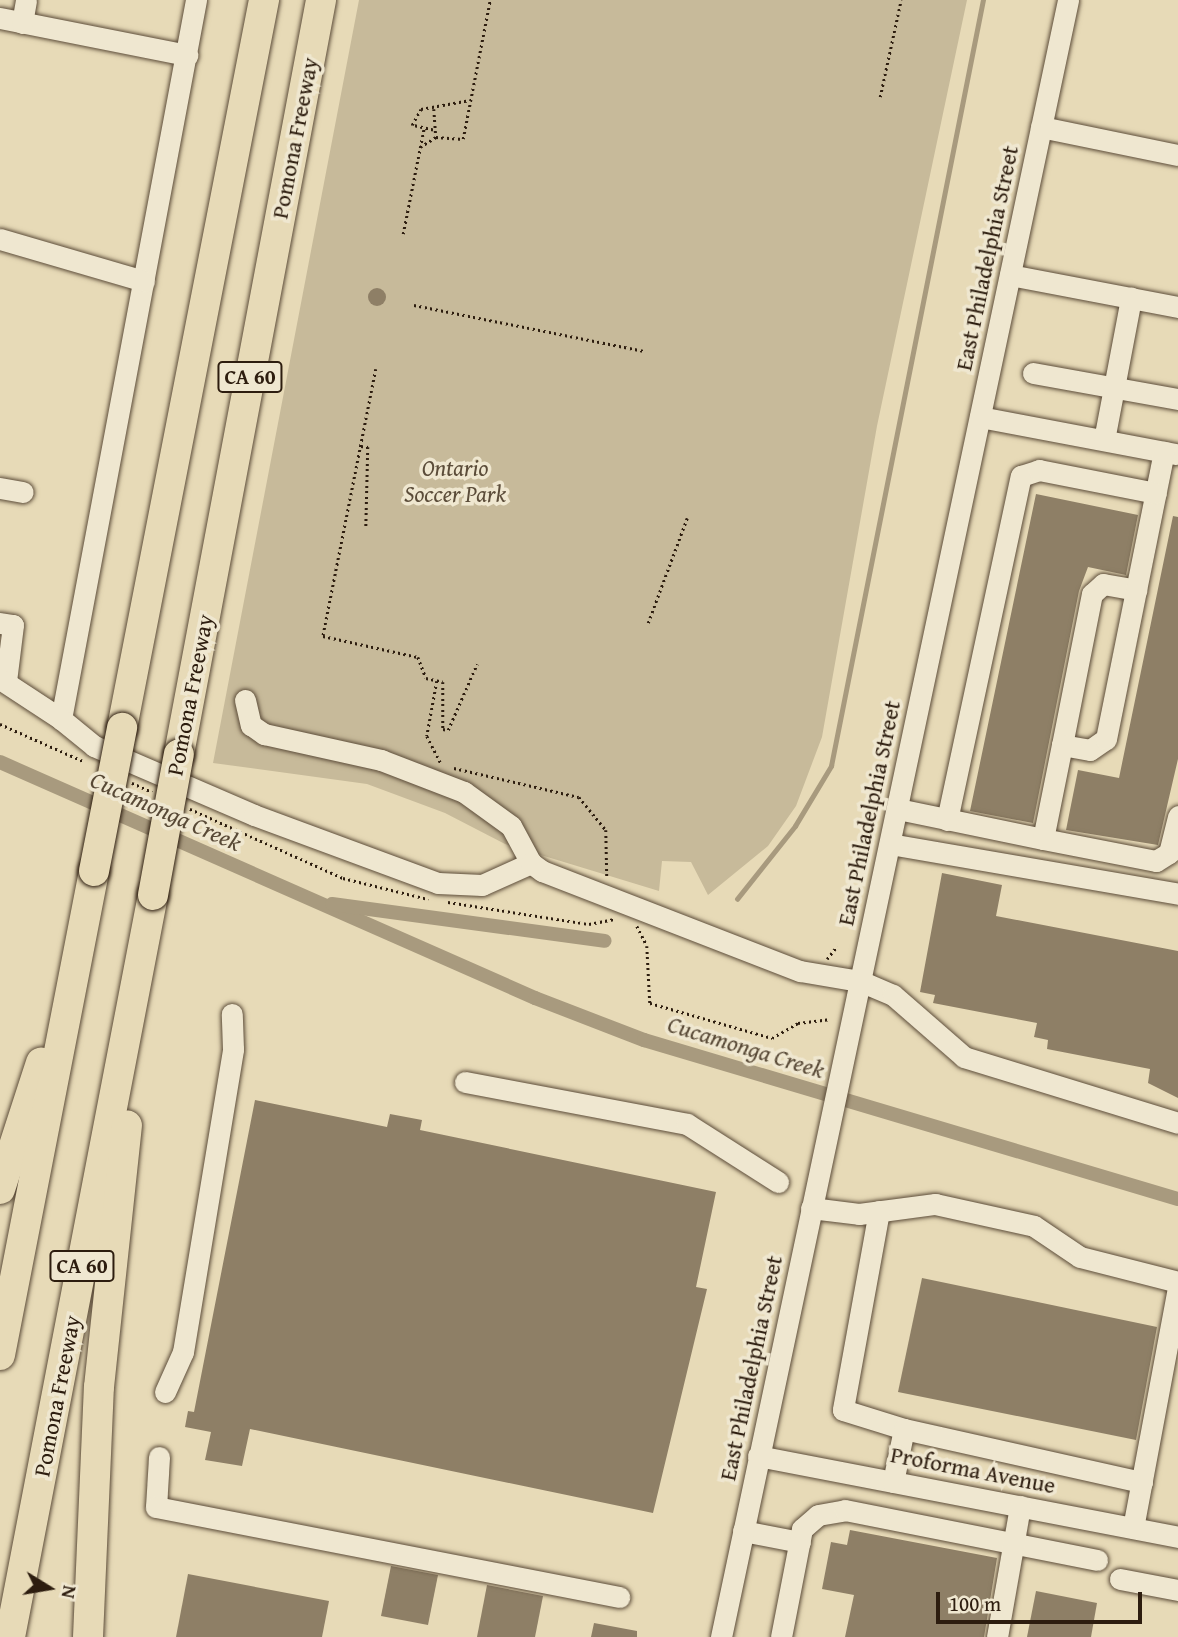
<!DOCTYPE html>
<html>
<head>
<meta charset="utf-8">
<style>
  body { margin:0 }
  #map { position:relative; width:1178px; height:1637px; overflow:hidden; background:#e7dab7; font-family:"Gentium Book Plus",serif }
  div>[style] { position:absolute }
  [style*='--x'] { left:calc(var(--x)*1px); top:calc(var(--y)*1px); width:calc(var(--w)*1px); rotate:calc(var(--a)*1deg) }
  .green>* { inset:0; background:#c7ba9a }
  .stream>* { height:4.5px; margin:-2.25px; padding:0 2.25px; transform-origin:2.25px; border-radius:2.25px; background:#a89a7e }
  .canal>* { height:14px; margin:-7px; padding:0 7px; transform-origin:7px; border-radius:7px; background:#a89a7e }
  .building>* { inset:0; background:#8e7f66 }
  .round { border-radius:50% }
  .path>* { height:2.5px; margin-top:-1.25px; transform-origin:0; background:repeating-linear-gradient(90deg,#2d1d0f 0 2px,transparent 0 5.5px) }
  .roads { filter:drop-shadow(0 0 2px #5c4c39) drop-shadow(0 0 2px #5c4c39) }
  .minor>* { height:21px; margin:-10.5px; padding:0 10.5px; transform-origin:10.5px; border-radius:10.5px; background:#efe7d0 }
  .highway>* { height:30px; margin:-15px; padding:0 15px; transform-origin:15px; border-radius:15px; background:#e7dab7 }
  .bridges { filter:drop-shadow(0 0 2px #2d1d0f) drop-shadow(0 0 2px #2d1d0f) }
  .highway-bridge>* { height:30px; margin:-15px; padding:0 15px; transform-origin:15px; border-radius:15px; background:#e7dab7 }
  span { translate:-50% -50%; white-space:nowrap; text-align:center; line-height:1.15; -webkit-text-stroke:7px #efe7d0; paint-order:stroke }
  .shield-label span { padding:2px 5px; background:#efe7d0; border:2px solid; border-radius:5px; -webkit-text-stroke-width:0 }
  .shield-label { font-size:21px; color:#2d1d0f; font-weight:700 }
  .street-label { font-size:23px; color:#2d1d0f }
  .park-label { font-size:23px; color:#5b4c39; font-style:italic }
  .water-label { font-size:24px; color:#584936; font-style:italic }
  .north { position:absolute; left:14px; top:1553px; width:70px; height:70px; -webkit-text-stroke:5px #efe7d0; paint-order:stroke; rotate:101deg; font-size:19px; font-weight:700; line-height:28px; text-align:center; color:#2d1d0f }
  .north::after { content:''; display:block; margin:auto; width:24px; height:32px; background:#2d1d0f; clip-path:polygon(50% 0,100% 100%,50% 72%,0 100%) }
  .scale { position:absolute; left:936px; top:1592px; width:206px; height:32px; box-sizing:border-box; border:4px solid #2d1d0f; border-top:0; padding-left:9px; font-size:21px; line-height:24px; white-space:nowrap; color:#2d1d0f; -webkit-text-stroke:5px #efe7d0; paint-order:stroke }
</style>
</head>
<body>
<div id="map">
  <div class="green">
    <div style="clip-path:polygon(359px 0,967px 0,877px 426px,822px 737px,796px 806px,768px 846px,708px 895px,691px 862px,662px 861px,659px 891px,505px 844px,445px 813px,367px 784px,213px 763px)"></div>
  </div>
  <div class="stream">
    <div style="--x:737;--y:899;--w:93;--a:-51.5"></div>
    <div style="--x:795;--y:826;--w:70;--a:-59"></div>
    <div style="--x:831;--y:766;--w:781;--a:-78.78"></div>
  </div>
  <div class="canal">
    <div style="--x:0;--y:762;--w:585;--a:23.8"></div>
    <div style="--x:535;--y:998;--w:117;--a:21.1"></div>
    <div style="--x:644;--y:1040;--w:557;--a:16.58"></div>
    <div style="--x:332;--y:904;--w:275;--a:7.7"></div>
  </div>
  <div class="building">
    <div class="round" style="left:368px;top:288px;width:18px;height:18px"></div>
    <div style="clip-path:polygon(1036px 494px,1138px 515px,1126px 575px,1088px 567px,1079px 591px,1033px 823px,970px 811px)"></div>
    <div style="clip-path:polygon(1173px 516px,1178px 517px,1178px 759px,1158px 845px,1066px 830px,1078px 770px,1119px 778px)"></div>
    <div style="clip-path:polygon(942px 873px,1002px 885px,996px 916px,1178px 951px,1178px 1098px,1148px 1083px,1150px 1069px,1047px 1049px,1048px 1040px,1034px 1037px,1037px 1023px,933px 1003px,935px 995px,920px 992px)"></div>
    <div style="clip-path:polygon(255px 1100px,387px 1127px,390px 1114px,422px 1120px,420px 1130px,716px 1192px,696px 1287px,707px 1289px,653px 1513px,250px 1429px,242px 1466px,205px 1460px,211px 1432px,185px 1427px,188px 1411px,194px 1412px)"></div>
    <div style="clip-path:polygon(922px 1278px,1157px 1327px,1136px 1440px,898px 1392px)"></div>
    <div style="clip-path:polygon(850px 1530px,997px 1558px,984px 1637px,845px 1637px,854px 1595px,822px 1589px,831px 1542px,847px 1545px)"></div>
    <div style="clip-path:polygon(391px 1566px,438px 1575px,428px 1625px,381px 1616px)"></div>
    <div style="clip-path:polygon(188px 1574px,329px 1601px,322px 1637px,176px 1637px)"></div>
    <div style="clip-path:polygon(487px 1585px,543px 1596px,535px 1637px,477px 1637px)"></div>
    <div style="clip-path:polygon(1036px 1591px,1097px 1603px,1091px 1637px,1027px 1637px)"></div>
    <div style="clip-path:polygon(594px 1623px,637px 1631px,637px 1637px,591px 1637px)"></div>
  </div>
  <div class="path">
    <div style="--x:880;--y:97;--w:99;--a:-77.8"></div>
    <div style="--x:434;--y:109;--w:28;--a:86"></div>
    <div style="--x:433;--y:130;--w:22;--a:-167"></div>
    <div style="--x:412;--y:125;--w:18;--a:-61"></div>
    <div style="--x:421;--y:109;--w:50;--a:-10.4"></div>
    <div style="--x:420;--y:147;--w:19;--a:-32"></div>
    <div style="--x:436;--y:137;--w:27;--a:4"></div>
    <div style="--x:463;--y:139;--w:142;--a:-79"></div>
    <div style="--x:403;--y:234;--w:108;--a:-78.8"></div>
    <div style="--x:414;--y:305;--w:236;--a:11.3"></div>
    <div style="--x:376;--y:369;--w:272;--a:101.2"></div>
    <div style="--x:323;--y:636;--w:97;--a:12.5"></div>
    <div style="--x:418;--y:657;--w:22;--a:69"></div>
    <div style="--x:426;--y:678;--w:17;--a:13"></div>
    <div style="--x:443;--y:682;--w:47;--a:90"></div>
    <div style="--x:443;--y:729;--w:5;--a:11"></div>
    <div style="--x:448;--y:730;--w:72;--a:-66.3"></div>
    <div style="--x:361;--y:446;--w:7;--a:8"></div>
    <div style="--x:368;--y:447;--w:81;--a:91.4"></div>
    <div style="--x:648;--y:623;--w:112;--a:-69.6"></div>
    <div style="--x:437;--y:681;--w:56;--a:100.3"></div>
    <div style="--x:427;--y:736;--w:30;--a:63"></div>
    <div style="--x:0;--y:724;--w:93;--a:24.1"></div>
    <div style="--x:454;--y:768;--w:128;--a:13.1"></div>
    <div style="--x:579;--y:797;--w:43;--a:50.7"></div>
    <div style="--x:606;--y:830;--w:49;--a:88.8"></div>
    <div style="--x:132;--y:783;--w:22;--a:24"></div>
    <div style="--x:190;--y:809;--w:168;--a:24.3"></div>
    <div style="--x:343;--y:878;--w:88;--a:13.9"></div>
    <div style="--x:448;--y:902;--w:143;--a:8.9"></div>
    <div style="--x:589;--y:924;--w:26;--a:-11"></div>
    <div style="--x:637;--y:926;--w:22;--a:63"></div>
    <div style="--x:647;--y:946;--w:57;--a:87"></div>
    <div style="--x:650;--y:1003;--w:127;--a:16"></div>
    <div style="--x:772;--y:1038;--w:30;--a:-30"></div>
    <div style="--x:798;--y:1023;--w:33;--a:-7"></div>
    <div style="--x:827;--y:959;--w:16;--a:-52"></div>
  </div>
  <div class="roads">
    <div class="minor">
      <div style="--x:196;--y:0;--w:732;--a:100.63"></div>
      <div style="--x:61;--y:719;--w:43;--a:39.3"></div>
      <div style="--x:94;--y:746;--w:174;--a:23.3"></div>
      <div style="--x:254;--y:815;--w:196;--a:20.3"></div>
      <div style="--x:438;--y:883;--w:44;--a:2.6"></div>
      <div style="--x:482;--y:885;--w:54;--a:-24.2"></div>
      <div style="--x:0;--y:18;--w:191;--a:11.2"></div>
      <div style="--x:22;--y:23;--w:23;--a:-80"></div>
      <div style="--x:1041;--y:127;--w:140;--a:11.6"></div>
      <div style="--x:0;--y:239;--w:150;--a:16.3"></div>
      <div style="--x:1010;--y:275;--w:171;--a:10.8"></div>
      <div style="--x:1033;--y:373;--w:147;--a:10.2"></div>
      <div style="--x:980;--y:417;--w:199;--a:10.7"></div>
      <div style="--x:1104;--y:440;--w:145;--a:-79.2"></div>
      <div style="--x:0;--y:488;--w:23;--a:10"></div>
      <div style="--x:0;--y:623;--w:13;--a:9"></div>
      <div style="--x:13;--y:625;--w:56;--a:97.1"></div>
      <div style="--x:0;--y:679;--w:73;--a:33.3"></div>
      <div style="--x:245;--y:700;--w:26;--a:77"></div>
      <div style="--x:251;--y:725;--w:16;--a:35"></div>
      <div style="--x:264;--y:734;--w:120;--a:12.5"></div>
      <div style="--x:381;--y:760;--w:89;--a:21.1"></div>
      <div style="--x:464;--y:792;--w:58;--a:35.9"></div>
      <div style="--x:511;--y:826;--w:42;--a:61.6"></div>
      <div style="--x:531;--y:863;--w:14;--a:36"></div>
      <div style="--x:542;--y:871;--w:277;--a:21.2"></div>
      <div style="--x:800;--y:971;--w:61;--a:9.5"></div>
      <div style="--x:860;--y:981;--w:36;--a:23"></div>
      <div style="--x:893;--y:995;--w:94;--a:41.1"></div>
      <div style="--x:964;--y:1057;--w:224;--a:17.1"></div>
      <div style="--x:1062;--y:745;--w:154;--a:-78.8"></div>
      <div style="--x:1092;--y:594;--w:15;--a:-42"></div>
      <div style="--x:1103;--y:584;--w:34;--a:10"></div>
      <div style="--x:898;--y:809;--w:148;--a:11.7"></div>
      <div style="--x:1043;--y:839;--w:96;--a:-78.6"></div>
      <div style="--x:1062;--y:745;--w:28;--a:10"></div>
      <div style="--x:1090;--y:750;--w:19;--a:-35"></div>
      <div style="--x:1106;--y:739;--w:293;--a:-78.6"></div>
      <div style="--x:947;--y:820;--w:352;--a:-77.9"></div>
      <div style="--x:1021;--y:476;--w:19;--a:-18"></div>
      <div style="--x:1039;--y:470;--w:119;--a:11.1"></div>
      <div style="--x:1043;--y:839;--w:115;--a:11"></div>
      <div style="--x:1156;--y:861;--w:15;--a:-32"></div>
      <div style="--x:1169;--y:853;--w:38;--a:-76"></div>
      <div style="--x:890;--y:844;--w:292;--a:9.8"></div>
      <div style="--x:465;--y:1082;--w:226;--a:10.7"></div>
      <div style="--x:687;--y:1124;--w:108;--a:32.5"></div>
      <div style="--x:811;--y:1208;--w:48;--a:7.1"></div>
      <div style="--x:859;--y:1214;--w:77;--a:-7.5"></div>
      <div style="--x:935;--y:1204;--w:101;--a:12.5"></div>
      <div style="--x:1034;--y:1226;--w:55;--a:34"></div>
      <div style="--x:1080;--y:1257;--w:101;--a:14.3"></div>
      <div style="--x:879;--y:1211;--w:202;--a:100.3"></div>
      <div style="--x:843;--y:1410;--w:64;--a:17.3"></div>
      <div style="--x:165;--y:1392;--w:44;--a:-65.8"></div>
      <div style="--x:183;--y:1352;--w:307;--a:-80.6"></div>
      <div style="--x:233;--y:1049;--w:35;--a:-92"></div>
      <div style="--x:758;--y:1456;--w:428;--a:10.9"></div>
      <div style="--x:159;--y:1457;--w:50;--a:93.4"></div>
      <div style="--x:156;--y:1507;--w:472;--a:11"></div>
      <div style="--x:893;--y:1482;--w:54;--a:-78.3"></div>
      <div style="--x:904;--y:1429;--w:244;--a:12.6"></div>
      <div style="--x:1133;--y:1528;--w:245;--a:-79.4"></div>
      <div style="--x:743;--y:1531;--w:58;--a:10.9"></div>
      <div style="--x:1120;--y:1579;--w:59;--a:10.7"></div>
      <div style="--x:721;--y:1637;--w:1673;--a:-78.03"></div>
      <div style="--x:781;--y:1637;--w:110;--a:-79"></div>
      <div style="--x:802;--y:1529;--w:21;--a:-41"></div>
      <div style="--x:818;--y:1515;--w:27;--a:-10"></div>
      <div style="--x:845;--y:1510;--w:257;--a:11.2"></div>
      <div style="--x:997;--y:1637;--w:133;--a:-80"></div>
    </div>
    <div class="highway">
      <div style="--x:122;--y:728;--w:742;--a:-78.96"></div>
      <div style="--x:179;--y:754;--w:767;--a:-79.33"></div>
      <div style="--x:0;--y:1189;--w:133;--a:-72"></div>
      <div style="--x:0;--y:1355;--w:493;--a:-79"></div>
      <div style="--x:10;--y:1637;--w:756;--a:-79.09"></div>
      <div style="--x:88;--y:1637;--w:250;--a:-87.5"></div>
      <div style="--x:99;--y:1387;--w:263;--a:-83.9"></div>
    </div>
  </div>
  <div class="bridges">
    <div class="highway-bridge">
      <div style="--x:94;--y:871;--w:146;--a:-78.9"></div>
      <div style="--x:153;--y:895;--w:143;--a:-79.6"></div>
    </div>
  </div>
  <div class="shield-label">
    <span style="left:250px;top:377px">CA 60</span>
    <span style="left:82px;top:1266px">CA 60</span>
  </div>
  <div class="street-label">
    <span style="left:295px;top:138px;rotate:-79deg">Pomona Freeway</span>
    <span style="left:987px;top:258px;rotate:-78deg">East Philadelphia Street</span>
    <span style="left:190px;top:695px;rotate:-79deg">Pomona Freeway</span>
    <span style="left:869px;top:813px;rotate:-78deg">East Philadelphia Street</span>
    <span style="left:751px;top:1368px;rotate:-78deg">East Philadelphia Street</span>
    <span style="left:57px;top:1396px;rotate:-79deg">Pomona Freeway</span>
    <span style="left:973px;top:1470px;rotate:11deg">Proforma Avenue</span>
  </div>
  <div class="park-label">
    <span style="left:455px;top:481px">Ontario<br>Soccer Park</span>
  </div>
  <div class="water-label">
    <span style="left:166px;top:811px;rotate:24deg">Cucamonga Creek</span>
    <span style="left:746px;top:1047px;rotate:17deg">Cucamonga Creek</span>
  </div>
  <div class="north">N</div>
  <div class="scale">100 m</div>
</div>
</body>
</html>
